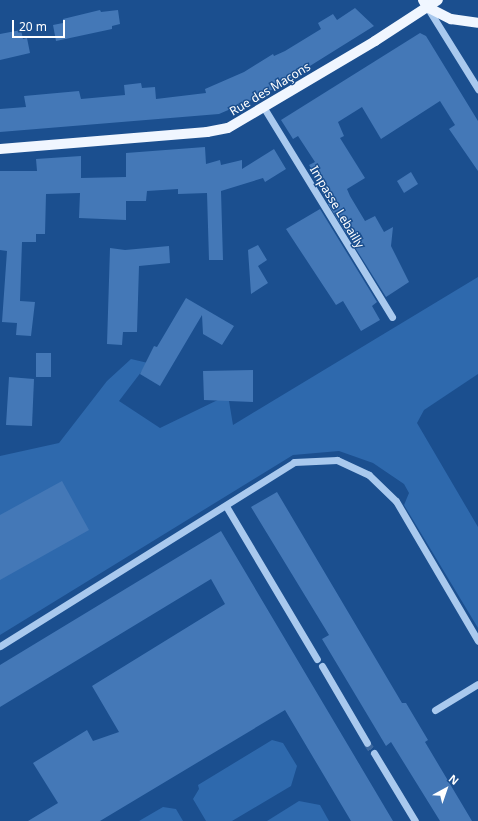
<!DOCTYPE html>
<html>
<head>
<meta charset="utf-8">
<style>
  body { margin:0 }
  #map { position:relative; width:478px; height:821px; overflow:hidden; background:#1b4f8f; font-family:"Noto Sans",sans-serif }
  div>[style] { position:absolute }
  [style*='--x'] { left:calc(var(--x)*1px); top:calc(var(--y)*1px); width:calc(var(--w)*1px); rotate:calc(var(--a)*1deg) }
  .green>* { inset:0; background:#2e69ad }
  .building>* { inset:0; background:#4478b7 }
  .minor-tunnel>* { height:7px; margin-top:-3.5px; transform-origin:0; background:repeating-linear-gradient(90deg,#3d69a0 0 7px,transparent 0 10.5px) }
  .minor>* { height:7px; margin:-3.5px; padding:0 3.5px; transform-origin:3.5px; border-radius:3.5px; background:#a9c9ee }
  .major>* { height:10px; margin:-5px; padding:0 5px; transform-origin:5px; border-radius:5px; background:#f0f6ff }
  span { translate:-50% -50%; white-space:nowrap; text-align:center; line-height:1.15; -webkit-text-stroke:3px #1b4f8f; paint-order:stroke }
  .street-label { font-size:12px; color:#fff }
  .north { position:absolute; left:426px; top:769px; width:40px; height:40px; -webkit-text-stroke:3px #1b4f8f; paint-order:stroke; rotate:40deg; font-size:11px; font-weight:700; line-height:16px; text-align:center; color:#fff }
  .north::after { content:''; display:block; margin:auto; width:14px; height:18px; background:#fff; clip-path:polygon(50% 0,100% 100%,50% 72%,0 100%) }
  .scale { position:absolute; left:12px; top:20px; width:53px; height:18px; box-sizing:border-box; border:2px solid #fff; border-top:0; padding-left:5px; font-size:12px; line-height:14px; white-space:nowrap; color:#fff; -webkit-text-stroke:3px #1b4f8f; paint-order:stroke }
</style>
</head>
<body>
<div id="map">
  <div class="green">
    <div style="clip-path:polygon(478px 277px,478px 374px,424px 410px,417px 423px,478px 527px,478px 628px,404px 505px,409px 493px,404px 484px,373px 463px,339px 451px,293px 455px,0 635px,0 456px,59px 443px,107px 381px,131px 359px,148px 363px,119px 401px,160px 428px,228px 395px,233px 425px)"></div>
    <div style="clip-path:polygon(272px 740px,283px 743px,297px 766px,291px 786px,232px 821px,206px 821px,193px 799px,199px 789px,198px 785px)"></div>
    <div style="clip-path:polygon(299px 801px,320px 805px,329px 821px,267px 821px)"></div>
    <div style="clip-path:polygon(163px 807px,176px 809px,183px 821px,139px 821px)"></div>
  </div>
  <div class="building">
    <div style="clip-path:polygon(355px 8px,374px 26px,265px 94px,219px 114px,0 132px,0 109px,26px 107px,24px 96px,79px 91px,81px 99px,125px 95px,124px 85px,141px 83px,142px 88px,155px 87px,156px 99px,206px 93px,205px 89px,244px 72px,273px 54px,274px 56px,285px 51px,321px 29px,318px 23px,333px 14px,337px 20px)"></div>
    <div style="clip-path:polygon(100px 10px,101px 12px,118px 10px,120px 24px,112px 26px,112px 29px,56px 41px,53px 25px,63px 23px,63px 19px)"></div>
    <div style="clip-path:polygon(21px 30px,23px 39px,27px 38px,30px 53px,0 60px,0 34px)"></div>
    <div style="clip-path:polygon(420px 33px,426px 36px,478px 121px,478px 171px,449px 129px,455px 125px,440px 101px,381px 139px,362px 107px,338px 122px,344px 136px,340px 138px,365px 178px,347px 189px,350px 196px,365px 221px,375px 216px,384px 232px,393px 227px,391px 246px,409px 282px,386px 297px,328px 204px,332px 202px,309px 165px,315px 162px,298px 136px,293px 139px,281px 120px)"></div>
    <div style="clip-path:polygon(205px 147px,206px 164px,220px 160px,221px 165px,242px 160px,242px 169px,274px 149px,286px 169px,265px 182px,263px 178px,221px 191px,223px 260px,209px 260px,207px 193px,178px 194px,178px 189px,147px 191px,146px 201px,126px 201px,126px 220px,79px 218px,80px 193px,46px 194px,45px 234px,36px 234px,36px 242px,22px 242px,20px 301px,35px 302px,31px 336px,16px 335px,17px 323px,2px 322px,7px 251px,0 250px,0 171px,37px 171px,36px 159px,81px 156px,81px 178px,126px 177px,126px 153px)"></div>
    <div style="clip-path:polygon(411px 172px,418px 184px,404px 193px,397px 181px)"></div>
    <div style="clip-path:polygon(320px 209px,377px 302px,372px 306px,380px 320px,361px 331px,343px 301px,336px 305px,286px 229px)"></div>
    <div style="clip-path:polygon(258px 245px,267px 260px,258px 266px,268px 283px,251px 294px,248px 250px)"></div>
    <div style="clip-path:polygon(169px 246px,170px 263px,139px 266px,137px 332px,123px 332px,122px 345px,107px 344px,110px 248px,125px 250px)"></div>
    <div style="clip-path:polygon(186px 298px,234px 326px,222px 345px,203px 334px,202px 315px,160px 386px,140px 374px,154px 346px,157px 347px)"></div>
    <div style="clip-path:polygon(36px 353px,51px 353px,51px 377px,36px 377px)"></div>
    <div style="clip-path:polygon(253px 370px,253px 402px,204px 400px,203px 371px)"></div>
    <div style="clip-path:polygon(9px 377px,34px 379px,32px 426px,6px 425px)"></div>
    <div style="clip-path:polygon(62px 481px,89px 530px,0 580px,0 515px)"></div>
    <div style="clip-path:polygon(277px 492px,402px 703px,406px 703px,428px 740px,425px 742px,472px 821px,440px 821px,391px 742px,386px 746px,322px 639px,329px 635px,251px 507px)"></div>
    <div style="clip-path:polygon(221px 531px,393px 821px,351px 821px,285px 710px,100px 821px,28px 821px,58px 803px,33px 763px,87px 730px,93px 741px,119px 732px,92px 686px,225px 604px,211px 579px,0 707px,0 665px)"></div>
  </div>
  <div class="minor-tunnel">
    <div style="--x:367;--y:743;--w:12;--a:55"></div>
  </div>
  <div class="minor">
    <div style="--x:427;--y:7;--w:97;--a:58.1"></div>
    <div style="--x:264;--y:108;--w:245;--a:58.5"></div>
    <div style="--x:226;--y:506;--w:178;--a:59.3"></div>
    <div style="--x:0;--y:646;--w:347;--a:-32"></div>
    <div style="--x:294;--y:462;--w:43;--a:-2.7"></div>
    <div style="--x:337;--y:460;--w:35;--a:25"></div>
    <div style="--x:369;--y:475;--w:37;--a:44"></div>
    <div style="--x:396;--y:501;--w:162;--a:59.6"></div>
    <div style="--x:322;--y:666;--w:89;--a:59.7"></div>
    <div style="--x:435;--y:710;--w:50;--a:-31.2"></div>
    <div style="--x:374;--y:753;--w:79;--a:58.9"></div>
  </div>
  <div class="major">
    <div style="--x:423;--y:0;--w:8;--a:60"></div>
    <div style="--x:427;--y:7;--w:27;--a:27"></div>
    <div style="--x:451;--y:19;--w:27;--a:8"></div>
    <div style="--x:0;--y:149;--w:208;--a:-4.7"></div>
    <div style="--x:207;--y:132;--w:21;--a:-11"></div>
    <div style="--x:228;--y:128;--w:171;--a:-30.6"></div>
    <div style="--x:375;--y:41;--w:75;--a:-33.1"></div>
  </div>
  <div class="street-label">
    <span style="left:270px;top:89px;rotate:-31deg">Rue des Maçons</span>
    <span style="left:337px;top:207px;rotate:59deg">Impasse Lebailly</span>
  </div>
  <div class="north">N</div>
  <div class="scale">20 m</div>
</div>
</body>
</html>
